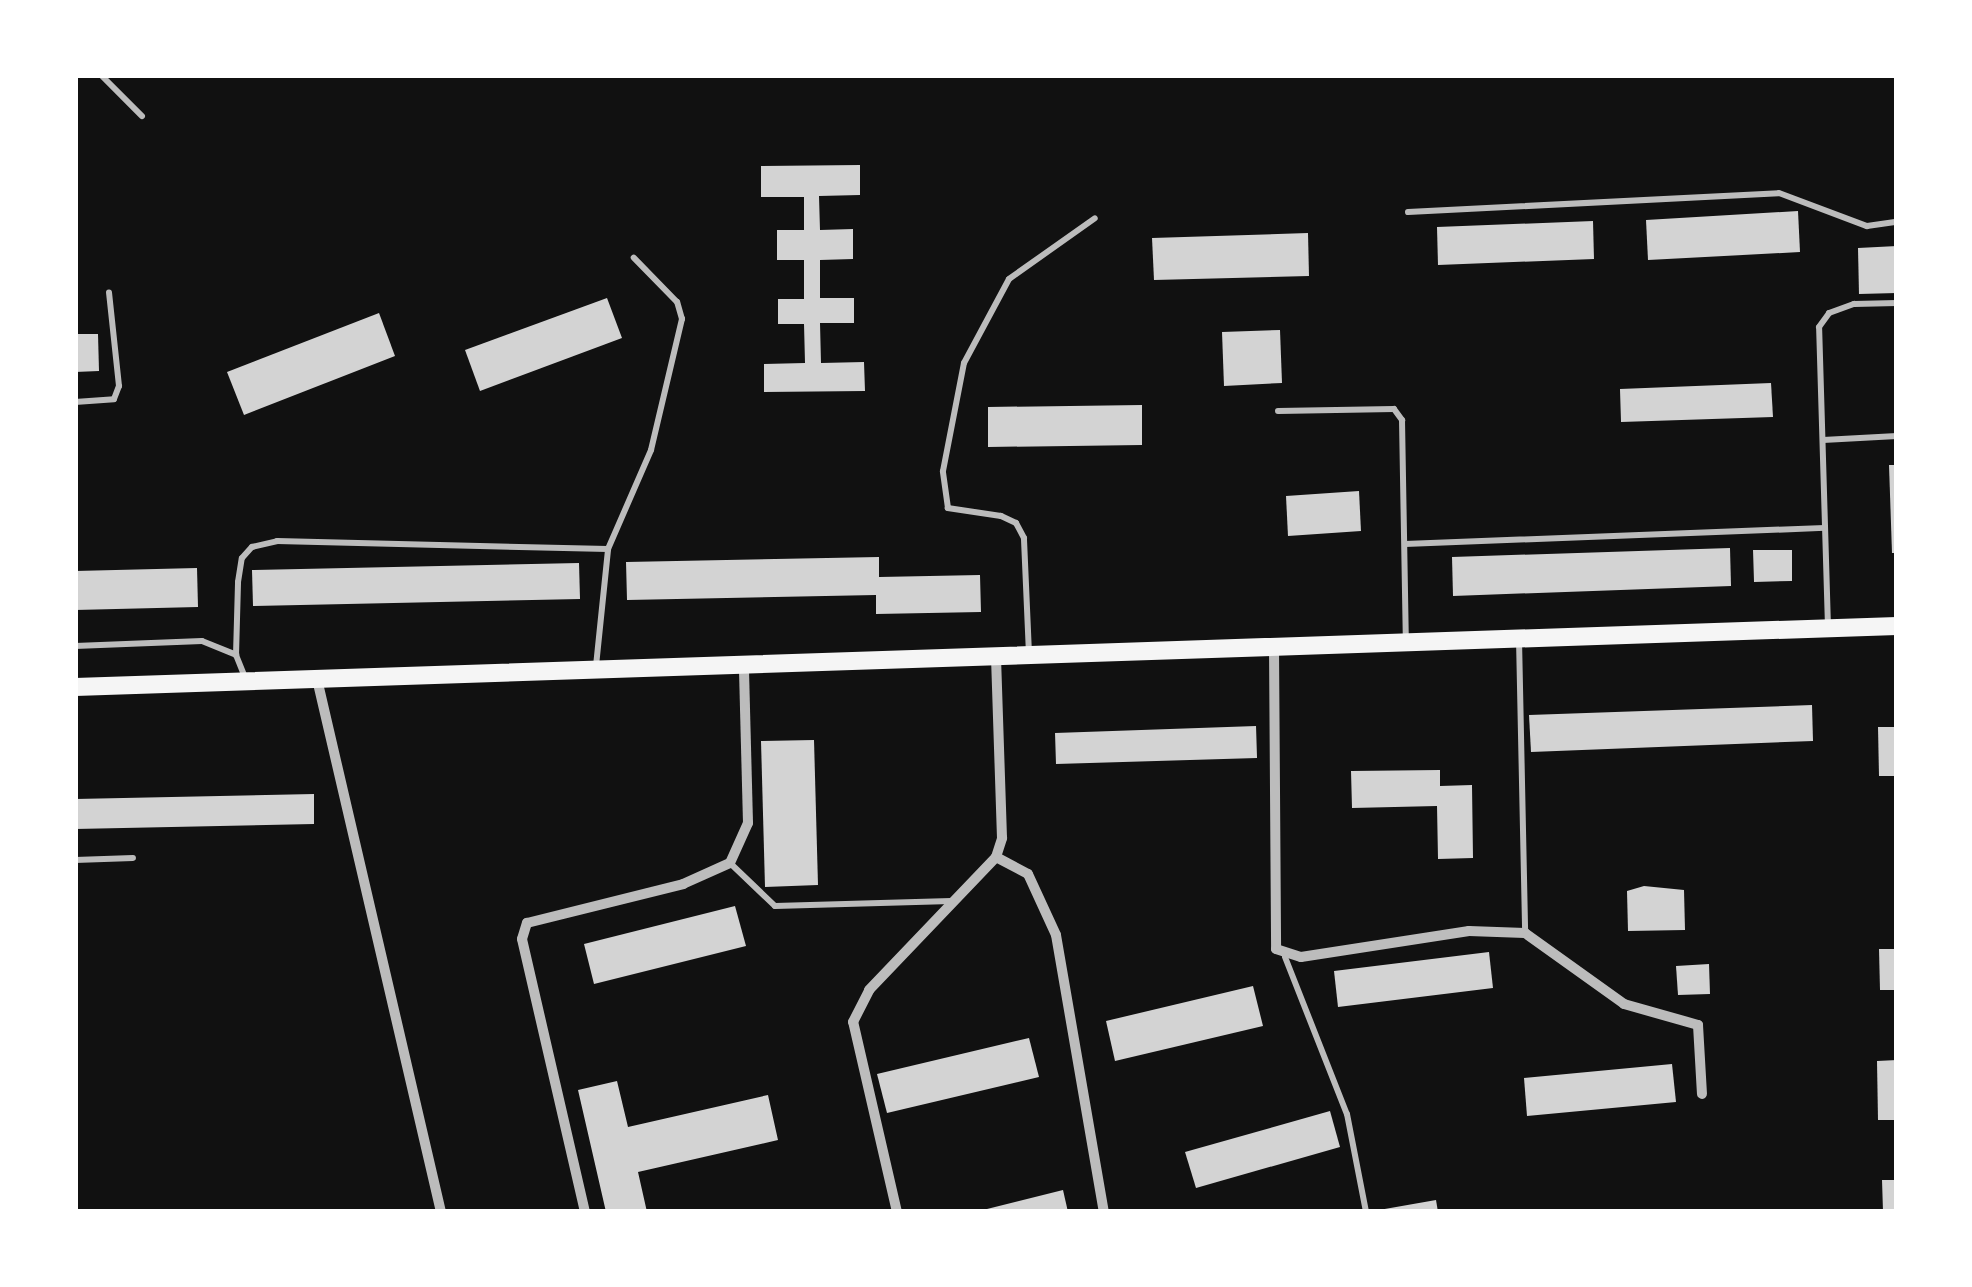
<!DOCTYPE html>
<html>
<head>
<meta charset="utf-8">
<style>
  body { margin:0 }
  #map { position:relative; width:1972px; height:1287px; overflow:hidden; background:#111; font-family:Raleway,sans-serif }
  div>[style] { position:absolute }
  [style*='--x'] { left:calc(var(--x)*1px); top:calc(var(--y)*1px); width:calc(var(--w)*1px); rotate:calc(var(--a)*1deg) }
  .building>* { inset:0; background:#d3d3d3 }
  .service>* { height:6px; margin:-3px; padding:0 3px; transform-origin:3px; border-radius:3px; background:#bcbcbc }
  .minor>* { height:10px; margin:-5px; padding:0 5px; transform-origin:5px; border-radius:5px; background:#bcbcbc }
  .secondary>* { height:18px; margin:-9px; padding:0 9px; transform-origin:9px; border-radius:9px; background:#f5f5f5 }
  span { translate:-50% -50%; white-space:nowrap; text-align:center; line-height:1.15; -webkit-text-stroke:8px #fff; paint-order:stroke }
  .frame { position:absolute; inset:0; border:78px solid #fff; pointer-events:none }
</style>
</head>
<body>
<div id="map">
  <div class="building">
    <div style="clip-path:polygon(860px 165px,860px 195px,819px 196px,820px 230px,853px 229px,853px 259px,820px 260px,820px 298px,854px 298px,854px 323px,820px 323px,821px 363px,864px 362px,865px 391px,764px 392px,764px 364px,805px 363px,804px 324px,778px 324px,778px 299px,804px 299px,804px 260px,777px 260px,777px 230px,804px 230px,804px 197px,761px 197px,761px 166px)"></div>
    <div style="clip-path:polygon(1798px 211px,1800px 252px,1648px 260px,1646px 220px)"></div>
    <div style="clip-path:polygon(1593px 221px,1594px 259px,1438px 265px,1437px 227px)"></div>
    <div style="clip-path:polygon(1308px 233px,1309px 276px,1154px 280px,1152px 238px)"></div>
    <div style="clip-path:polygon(1897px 246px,1897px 293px,1859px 294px,1858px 248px)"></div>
    <div style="clip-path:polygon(607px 298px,622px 338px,480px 391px,465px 350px)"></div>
    <div style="clip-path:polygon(379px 313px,395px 356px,244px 415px,227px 372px)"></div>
    <div style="clip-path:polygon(1280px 330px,1282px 383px,1224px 386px,1222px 332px)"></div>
    <div style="clip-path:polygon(75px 334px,98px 334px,99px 371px,75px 372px)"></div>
    <div style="clip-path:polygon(1771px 383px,1773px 417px,1621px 422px,1620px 389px)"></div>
    <div style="clip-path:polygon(1142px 405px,1142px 445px,988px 447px,988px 407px)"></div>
    <div style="clip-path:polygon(1889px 465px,1897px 465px,1897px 553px,1892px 553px)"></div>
    <div style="clip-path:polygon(1359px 491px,1361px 531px,1288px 536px,1286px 496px)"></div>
    <div style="clip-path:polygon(1730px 548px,1731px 586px,1453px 596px,1452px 557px)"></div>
    <div style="clip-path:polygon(1753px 550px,1792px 550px,1792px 581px,1754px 582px)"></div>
    <div style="clip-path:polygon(879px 557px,879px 577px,980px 575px,981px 612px,876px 614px,876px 595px,627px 600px,626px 562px)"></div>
    <div style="clip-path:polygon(579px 563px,580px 599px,253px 606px,252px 570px)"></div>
    <div style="clip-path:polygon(197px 568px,198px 607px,75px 610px,75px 571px)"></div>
    <div style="clip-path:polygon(1812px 705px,1813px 741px,1531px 752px,1529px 715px)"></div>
    <div style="clip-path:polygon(1256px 726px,1257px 758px,1056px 764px,1055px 733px)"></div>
    <div style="clip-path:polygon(1878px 727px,1897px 727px,1897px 776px,1879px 776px)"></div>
    <div style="clip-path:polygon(814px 740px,818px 885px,765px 887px,761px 741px)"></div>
    <div style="clip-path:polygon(1440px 770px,1440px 786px,1472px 785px,1473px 858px,1438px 859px,1437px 806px,1352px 808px,1351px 771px)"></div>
    <div style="clip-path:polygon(314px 794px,314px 824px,75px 829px,75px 799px)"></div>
    <div style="clip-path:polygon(1644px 886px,1684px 890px,1685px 930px,1628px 931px,1627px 891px)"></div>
    <div style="clip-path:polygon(735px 906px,746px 946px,594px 984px,584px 944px)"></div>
    <div style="clip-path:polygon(1879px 949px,1897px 949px,1897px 990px,1880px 990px)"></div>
    <div style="clip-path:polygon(1489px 952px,1493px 988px,1338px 1007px,1334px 971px)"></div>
    <div style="clip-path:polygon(1709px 964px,1710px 994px,1678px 995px,1676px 966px)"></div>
    <div style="clip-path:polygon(1253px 986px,1263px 1026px,1115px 1061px,1106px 1021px)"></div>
    <div style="clip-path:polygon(1029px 1038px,1039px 1077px,887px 1113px,877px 1074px)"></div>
    <div style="clip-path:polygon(1897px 1060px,1897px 1120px,1878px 1120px,1877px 1061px)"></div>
    <div style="clip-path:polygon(1672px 1064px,1676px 1102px,1527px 1116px,1524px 1078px)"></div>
    <div style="clip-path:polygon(617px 1081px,628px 1127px,768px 1095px,778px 1140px,638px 1172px,647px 1212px,606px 1212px,578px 1090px)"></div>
    <div style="clip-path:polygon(1330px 1111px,1340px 1147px,1196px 1188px,1185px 1152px)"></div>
    <div style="clip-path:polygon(1882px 1180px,1897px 1180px,1897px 1211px,1883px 1212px)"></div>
    <div style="clip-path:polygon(1063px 1190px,1068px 1212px,979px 1212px,979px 1211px)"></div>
    <div style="clip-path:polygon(1436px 1200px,1438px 1212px,1379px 1212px,1379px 1210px)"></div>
  </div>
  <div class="service">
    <div style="--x:101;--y:75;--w:58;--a:45"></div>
    <div style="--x:1408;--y:212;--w:371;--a:-2.9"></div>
    <div style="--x:1779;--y:193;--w:94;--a:20.6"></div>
    <div style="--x:1867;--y:226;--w:30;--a:-8"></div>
    <div style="--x:75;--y:402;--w:39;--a:-4"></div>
    <div style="--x:114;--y:399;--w:14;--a:-69"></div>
    <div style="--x:119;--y:386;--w:94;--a:-96.1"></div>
    <div style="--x:1278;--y:411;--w:116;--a:-1"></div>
    <div style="--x:1394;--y:409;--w:14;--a:54"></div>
    <div style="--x:1402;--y:420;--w:219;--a:89"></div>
    <div style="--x:1823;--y:440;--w:74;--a:-3.1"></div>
    <div style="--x:1405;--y:544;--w:420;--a:-2.2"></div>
    <div style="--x:1828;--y:627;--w:300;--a:-91.7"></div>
    <div style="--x:1819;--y:327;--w:17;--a:-54"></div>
    <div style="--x:1829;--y:313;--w:27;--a:-20"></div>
    <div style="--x:1854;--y:304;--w:43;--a:-1.3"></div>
    <div style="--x:1519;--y:639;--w:294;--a:88.8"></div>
    <div style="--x:75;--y:646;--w:127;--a:-2.3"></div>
    <div style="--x:202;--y:641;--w:37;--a:22"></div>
    <div style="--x:236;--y:655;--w:27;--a:68"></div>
    <div style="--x:1029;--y:654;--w:116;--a:-92.5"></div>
    <div style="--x:1024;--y:538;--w:17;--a:-118"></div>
    <div style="--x:1016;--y:523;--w:17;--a:-155"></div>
    <div style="--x:1001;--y:516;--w:54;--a:-171.4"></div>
    <div style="--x:948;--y:508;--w:37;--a:-98"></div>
    <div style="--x:943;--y:471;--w:110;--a:-79"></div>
    <div style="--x:964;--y:363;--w:95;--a:-61.8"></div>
    <div style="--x:1009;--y:279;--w:105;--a:-35.3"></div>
    <div style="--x:236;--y:655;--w:73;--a:-88.4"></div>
    <div style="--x:238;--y:582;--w:24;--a:-81"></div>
    <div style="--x:242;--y:558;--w:15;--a:-48"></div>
    <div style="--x:252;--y:547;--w:26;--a:-13"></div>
    <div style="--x:277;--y:541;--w:331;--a:1.4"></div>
    <div style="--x:596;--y:666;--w:118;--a:-84.1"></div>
    <div style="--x:608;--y:549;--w:108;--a:-66.5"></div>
    <div style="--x:651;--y:450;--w:135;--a:-76.7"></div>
    <div style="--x:682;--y:319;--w:18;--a:-106"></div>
    <div style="--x:677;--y:302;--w:62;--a:-134.3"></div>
    <div style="--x:75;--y:860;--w:58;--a:-2"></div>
    <div style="--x:730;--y:863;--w:62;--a:43.7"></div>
    <div style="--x:775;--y:906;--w:176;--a:-1.6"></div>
    <div style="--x:1285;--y:957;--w:169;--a:68.5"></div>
    <div style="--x:1347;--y:1114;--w:100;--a:79"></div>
  </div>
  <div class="minor">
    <div style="--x:1274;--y:647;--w:302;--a:89.6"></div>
    <div style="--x:1276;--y:949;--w:26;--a:18"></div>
    <div style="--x:1301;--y:957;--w:170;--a:-8.8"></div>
    <div style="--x:1469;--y:931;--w:56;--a:2"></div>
    <div style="--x:1525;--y:933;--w:122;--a:35.6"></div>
    <div style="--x:1624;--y:1004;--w:77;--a:15.8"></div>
    <div style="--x:1698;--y:1025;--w:69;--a:86.7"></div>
    <div style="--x:317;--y:679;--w:547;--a:76.9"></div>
    <div style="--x:996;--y:857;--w:36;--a:28"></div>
    <div style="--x:1028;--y:874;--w:67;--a:65.3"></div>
    <div style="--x:1056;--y:935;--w:281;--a:80.2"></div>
    <div style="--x:585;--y:1212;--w:280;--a:-103"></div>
    <div style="--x:522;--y:939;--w:17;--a:-73"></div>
    <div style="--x:527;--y:923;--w:161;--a:-14"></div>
    <div style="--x:683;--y:884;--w:51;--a:-24.1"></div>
    <div style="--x:730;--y:863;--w:44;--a:-65.8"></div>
    <div style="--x:748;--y:823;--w:158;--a:-91.5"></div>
    <div style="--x:897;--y:1212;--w:195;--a:-103"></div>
    <div style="--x:853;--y:1022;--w:36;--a:-63"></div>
    <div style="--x:869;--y:990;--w:184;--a:-46.3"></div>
    <div style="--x:996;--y:857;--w:20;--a:-72"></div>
    <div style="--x:1002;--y:838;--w:182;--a:-91.9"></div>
  </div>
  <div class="secondary">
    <div style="--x:75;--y:687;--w:1823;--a:-1.92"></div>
  </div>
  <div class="frame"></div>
</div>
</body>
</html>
